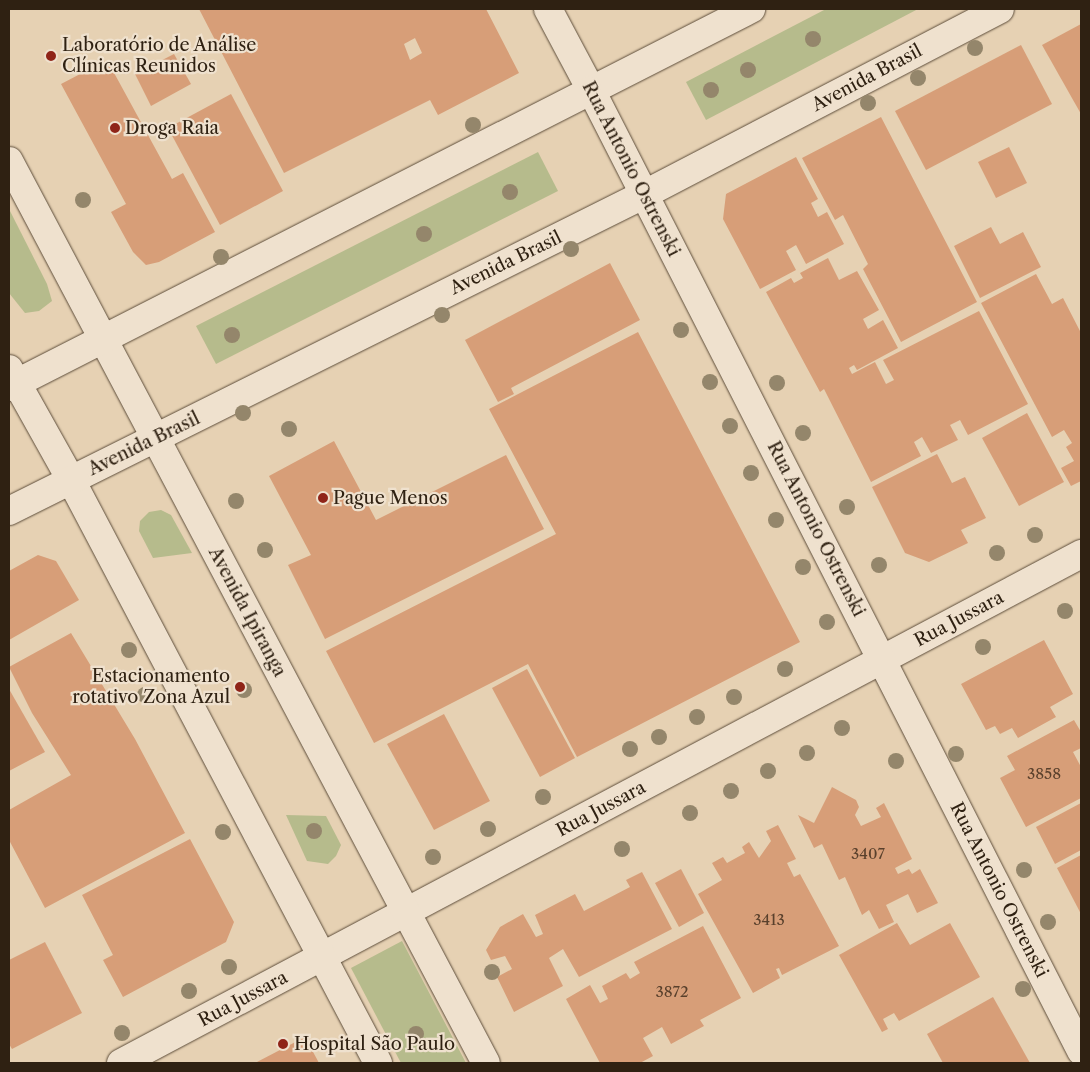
<!DOCTYPE html>
<html>
<head>
<meta charset="utf-8">
<style>
  body { margin:0 }
  #map { position:relative; width:1090px; height:1072px; overflow:hidden; background:#e6d1b3; font-family:"Libre Caslon Text",serif }
  div>[style] { position:absolute }
  [style*='--x'] { left:calc(var(--x)*1px); top:calc(var(--y)*1px); width:calc(var(--w)*1px); rotate:calc(var(--a)*1deg) }
  .green>* { inset:0; background:#b6bb8c }
  .building>* { inset:0; background:#d79e78 }
  .roads { filter:drop-shadow(0 0 1px #5d4d3a) drop-shadow(0 0 1px #5d4d3a) }
  .street>* { height:28px; margin:-14px; padding:0 14px; transform-origin:14px; border-radius:14px; background:#efe1ce }
  .secondary>* { height:28px; margin:-14px; padding:0 14px; transform-origin:14px; border-radius:14px; background:#efe1ce }
  .trees>* { width:16px; height:16px; margin:-8px; border-radius:50%; background:#94866b }
  .dots>* { width:14px; height:14px; translate:-50% -50%; box-sizing:border-box; border:2px solid #efe1ce; border-radius:50% }
  span { translate:-50% -50%; white-space:nowrap; text-align:center; line-height:1.15; -webkit-text-stroke:4.5px #efe1ce; paint-order:stroke }
  .number-label { font-size:15px; color:#59402c }
  .number-label span { -webkit-text-stroke-width:0 }
  .poi-label { font-size:18px; color:#2f2112 }
  .left { translate:0 -50%; text-align:left }
  .right { translate:-100% -50%; text-align:right }
  .street-label { font-size:18px; color:#2f2112 }
  .frame { position:absolute; inset:0; border:10px solid #2f2112; pointer-events:none }
</style>
</head>
<body>
<div id="map">
  <div class="green">
    <div style="clip-path:polygon(826px 9px,918px 9px,706px 120px,686px 82px)"></div>
    <div style="clip-path:polygon(538px 152px,558px 191px,216px 364px,196px 326px)"></div>
    <div style="clip-path:polygon(9px 209px,47px 284px,52px 301px,39px 311px,25px 313px,9px 293px)"></div>
    <div style="clip-path:polygon(161px 510px,171px 515px,192px 553px,153px 558px,139px 531px,140px 521px,149px 512px)"></div>
    <div style="clip-path:polygon(286px 815px,326px 816px,341px 845px,336px 856px,328px 864px,307px 861px)"></div>
    <div style="clip-path:polygon(402px 941px,466px 1063px,401px 1063px,351px 968px)"></div>
  </div>
  <div class="building">
    <div style="clip-path:polygon(evenodd,199px 9px,486px 9px,519px 73px,438px 115px,430px 100px,284px 173px,199px 9px,415px 38px,422px 53px,410px 60px,404px 44px,415px 38px)"></div>
    <div style="clip-path:polygon(1081px 24px,1081px 114px,1042px 45px)"></div>
    <div style="clip-path:polygon(1021px 45px,1052px 104px,926px 170px,895px 111px)"></div>
    <div style="clip-path:polygon(174px 54px,191px 84px,151px 106px,135px 74px)"></div>
    <div style="clip-path:polygon(107px 60px,172px 179px,183px 173px,215px 232px,159px 262px,146px 265px,133px 252px,111px 212px,126px 204px,61px 84px)"></div>
    <div style="clip-path:polygon(231px 94px,283px 191px,220px 225px,168px 128px)"></div>
    <div style="clip-path:polygon(881px 117px,977px 302px,901px 342px,863px 269px,868px 264px,843px 215px,835px 220px,802px 158px)"></div>
    <div style="clip-path:polygon(1009px 147px,1027px 183px,996px 198px,978px 162px)"></div>
    <div style="clip-path:polygon(796px 157px,818px 199px,811px 203px,818px 217px,827px 212px,844px 244px,806px 264px,796px 245px,786px 251px,796px 270px,760px 289px,723px 219px,726px 194px)"></div>
    <div style="clip-path:polygon(991px 227px,1000px 244px,1023px 232px,1041px 267px,980px 298px,954px 246px)"></div>
    <div style="clip-path:polygon(828px 258px,839px 280px,857px 271px,879px 310px,863px 319px,868px 329px,883px 320px,898px 348px,857px 370px,854px 365px,849px 368px,852px 374px,875px 362px,886px 384px,894px 380px,883px 360px,979px 311px,1028px 404px,968px 435px,960px 420px,950px 425px,958px 440px,931px 453px,922px 437px,914px 442px,921px 456px,871px 482px,824px 389px,820px 392px,766px 292px,791px 278px,794px 283px,803px 278px,800px 273px)"></div>
    <div style="clip-path:polygon(610px 263px,640px 320px,511px 388px,514px 394px,498px 402px,465px 340px)"></div>
    <div style="clip-path:polygon(1036px 274px,1052px 304px,1063px 298px,1081px 333px,1081px 481px,1071px 486px,1061px 468px,1074px 461px,1066px 447px,1072px 443px,1064px 430px,1052px 437px,981px 303px)"></div>
    <div style="clip-path:polygon(638px 332px,800px 642px,577px 757px,528px 664px,374px 743px,326px 651px,556px 534px,489px 409px)"></div>
    <div style="clip-path:polygon(1027px 413px,1064px 482px,1019px 506px,982px 438px)"></div>
    <div style="clip-path:polygon(334px 441px,376px 520px,506px 455px,544px 529px,325px 639px,288px 565px,311px 555px,269px 476px)"></div>
    <div style="clip-path:polygon(937px 454px,952px 483px,965px 477px,986px 518px,961px 530px,968px 543px,929px 562px,905px 553px,872px 487px)"></div>
    <div style="clip-path:polygon(38px 555px,56px 561px,79px 600px,9px 640px,9px 571px)"></div>
    <div style="clip-path:polygon(71px 633px,135px 739px,185px 833px,45px 908px,9px 840px,9px 810px,71px 775px,32px 713px,9px 667px)"></div>
    <div style="clip-path:polygon(1044px 640px,1073px 694px,1050px 707px,1056px 717px,1018px 738px,1012px 728px,1000px 734px,995px 726px,986px 730px,961px 684px)"></div>
    <div style="clip-path:polygon(527px 669px,575px 758px,540px 777px,492px 688px)"></div>
    <div style="clip-path:polygon(9px 689px,45px 752px,9px 771px)"></div>
    <div style="clip-path:polygon(444px 714px,490px 801px,434px 830px,387px 744px)"></div>
    <div style="clip-path:polygon(1074px 720px,1081px 732px,1081px 748px,1073px 752px,1081px 767px,1081px 798px,1026px 827px,1000px 778px,1015px 770px,1007px 756px)"></div>
    <div style="clip-path:polygon(832px 787px,856px 800px,859px 807px,855px 815px,861px 826px,881px 817px,876px 808px,884px 803px,912px 859px,895px 868px,898px 874px,909px 869px,912px 874px,920px 869px,938px 903px,917px 913px,908px 894px,886px 905px,894px 922px,879px 929px,869px 910px,862px 915px,845px 877px,839px 880px,822px 844px,814px 848px,798px 815px,814px 823px)"></div>
    <div style="clip-path:polygon(1081px 803px,1081px 850px,1055px 864px,1036px 827px)"></div>
    <div style="clip-path:polygon(778px 825px,796px 859px,787px 863px,794px 877px,800px 874px,839px 946px,782px 975px,779px 968px,776px 969px,780px 978px,753px 993px,698px 894px,722px 880px,712px 863px,723px 857px,727px 863px,745px 853px,742px 847px,749px 842px,759px 858px,771px 841px,766px 831px)"></div>
    <div style="clip-path:polygon(190px 839px,234px 922px,226px 942px,123px 997px,103px 960px,113px 955px,82px 895px)"></div>
    <div style="clip-path:polygon(1081px 855px,1081px 914px,1057px 868px)"></div>
    <div style="clip-path:polygon(681px 869px,704px 913px,679px 927px,655px 883px)"></div>
    <div style="clip-path:polygon(642px 872px,672px 929px,579px 977px,563px 949px,549px 958px,563px 986px,514px 1012px,497px 977px,512px 969px,505px 956px,491px 960px,486px 950px,500px 927px,523px 914px,536px 937px,543px 934px,535px 915px,575px 894px,584px 911px,630px 887px,626px 880px)"></div>
    <div style="clip-path:polygon(897px 923px,910px 945px,950px 923px,980px 977px,899px 1021px,894px 1013px,883px 1019px,888px 1029px,882px 1032px,839px 955px)"></div>
    <div style="clip-path:polygon(703px 926px,741px 998px,700px 1020px,704px 1026px,671px 1044px,662px 1027px,643px 1038px,653px 1056px,640px 1063px,600px 1063px,566px 999px,590px 985px,600px 1003px,608px 999px,602px 986px,626px 973px,630px 979px,640px 973px,634px 962px)"></div>
    <div style="clip-path:polygon(45px 942px,82px 1013px,12px 1049px,9px 1044px,9px 960px)"></div>
    <div style="clip-path:polygon(993px 997px,1030px 1063px,943px 1063px,927px 1034px)"></div>
    <div style="clip-path:polygon(305px 1037px,319px 1063px,255px 1063px)"></div>
  </div>
  <div class="roads">
    <div class="street">
      <div style="--x:548;--y:9;--w:92;--a:62"></div>
      <div style="--x:121;--y:1063;--w:1087;--a:-27.93"></div>
    </div>
    <div class="secondary">
      <div style="--x:591;--y:90;--w:1079;--a:62.98"></div>
      <div style="--x:9;--y:161;--w:1020;--a:62.13"></div>
      <div style="--x:9;--y:369;--w:127;--a:60.8"></div>
      <div style="--x:71;--y:480;--w:659;--a:62.23"></div>
      <div style="--x:9;--y:387;--w:833;--a:-27"></div>
      <div style="--x:9;--y:511;--w:711;--a:-26.49"></div>
      <div style="--x:645;--y:194;--w:400;--a:-27.5"></div>
    </div>
  </div>
  <div class="trees">
    <div style="left:813px;top:39px"></div>
    <div style="left:975px;top:48px"></div>
    <div style="left:748px;top:70px"></div>
    <div style="left:918px;top:78px"></div>
    <div style="left:711px;top:90px"></div>
    <div style="left:868px;top:103px"></div>
    <div style="left:473px;top:125px"></div>
    <div style="left:510px;top:192px"></div>
    <div style="left:83px;top:200px"></div>
    <div style="left:424px;top:234px"></div>
    <div style="left:571px;top:249px"></div>
    <div style="left:221px;top:257px"></div>
    <div style="left:442px;top:315px"></div>
    <div style="left:681px;top:330px"></div>
    <div style="left:232px;top:335px"></div>
    <div style="left:710px;top:382px"></div>
    <div style="left:777px;top:383px"></div>
    <div style="left:243px;top:413px"></div>
    <div style="left:730px;top:426px"></div>
    <div style="left:289px;top:429px"></div>
    <div style="left:803px;top:433px"></div>
    <div style="left:751px;top:473px"></div>
    <div style="left:236px;top:501px"></div>
    <div style="left:847px;top:507px"></div>
    <div style="left:776px;top:520px"></div>
    <div style="left:1035px;top:535px"></div>
    <div style="left:265px;top:550px"></div>
    <div style="left:997px;top:553px"></div>
    <div style="left:879px;top:565px"></div>
    <div style="left:803px;top:567px"></div>
    <div style="left:1065px;top:611px"></div>
    <div style="left:827px;top:622px"></div>
    <div style="left:983px;top:647px"></div>
    <div style="left:129px;top:650px"></div>
    <div style="left:785px;top:669px"></div>
    <div style="left:244px;top:690px"></div>
    <div style="left:145px;top:695px"></div>
    <div style="left:734px;top:697px"></div>
    <div style="left:697px;top:717px"></div>
    <div style="left:842px;top:728px"></div>
    <div style="left:659px;top:737px"></div>
    <div style="left:630px;top:749px"></div>
    <div style="left:807px;top:753px"></div>
    <div style="left:956px;top:754px"></div>
    <div style="left:896px;top:761px"></div>
    <div style="left:768px;top:771px"></div>
    <div style="left:731px;top:791px"></div>
    <div style="left:543px;top:797px"></div>
    <div style="left:690px;top:813px"></div>
    <div style="left:488px;top:829px"></div>
    <div style="left:314px;top:831px"></div>
    <div style="left:223px;top:832px"></div>
    <div style="left:622px;top:849px"></div>
    <div style="left:433px;top:857px"></div>
    <div style="left:1024px;top:870px"></div>
    <div style="left:1048px;top:922px"></div>
    <div style="left:229px;top:967px"></div>
    <div style="left:492px;top:972px"></div>
    <div style="left:1023px;top:989px"></div>
    <div style="left:189px;top:991px"></div>
    <div style="left:122px;top:1033px"></div>
    <div style="left:416px;top:1034px"></div>
  </div>
  <div class="dots">
    <div style="left:51px;top:56px;background:#8f2418"></div>
    <div style="left:115px;top:128px;background:#8f2418"></div>
    <div style="left:323px;top:498px;background:#8f2418"></div>
    <div style="left:240px;top:687px;background:#8f2418"></div>
    <div style="left:283px;top:1044px;background:#8f2418"></div>
  </div>
  <div class="number-label">
    <span style="left:1044px;top:774px">3858</span>
    <span style="left:868px;top:854px">3407</span>
    <span style="left:769px;top:920px">3413</span>
    <span style="left:672px;top:992px">3872</span>
  </div>
  <div class="poi-label">
    <span class="left" style="left:62px;top:56px">Laboratório de Análise<br>Clínicas Reunidos</span>
    <span class="left" style="left:125px;top:128px">Droga Raia</span>
    <span class="left" style="left:333px;top:498px">Pague Menos</span>
    <span class="right" style="left:230px;top:687px">Estacionamento<br>rotativo Zona Azul</span>
    <span class="left" style="left:294px;top:1044px">Hospital São Paulo</span>
  </div>
  <div class="street-label">
    <span style="left:867px;top:78px;rotate:-28deg">Avenida Brasil</span>
    <span style="left:631px;top:169px;rotate:63deg">Rua Antonio Ostrenski</span>
    <span style="left:506px;top:263px;rotate:-26deg">Avenida Brasil</span>
    <span style="left:144px;top:444px;rotate:-26deg">Avenida Brasil</span>
    <span style="left:816px;top:529px;rotate:63deg">Rua Antonio Ostrenski</span>
    <span style="left:247px;top:612px;rotate:62deg">Avenida Ipiranga</span>
    <span style="left:959px;top:619px;rotate:-28deg">Rua Jussara</span>
    <span style="left:601px;top:809px;rotate:-28deg">Rua Jussara</span>
    <span style="left:999px;top:890px;rotate:63deg">Rua Antonio Ostrenski</span>
    <span style="left:243px;top:999px;rotate:-28deg">Rua Jussara</span>
  </div>
  <div class="frame"></div>
</div>
</body>
</html>
